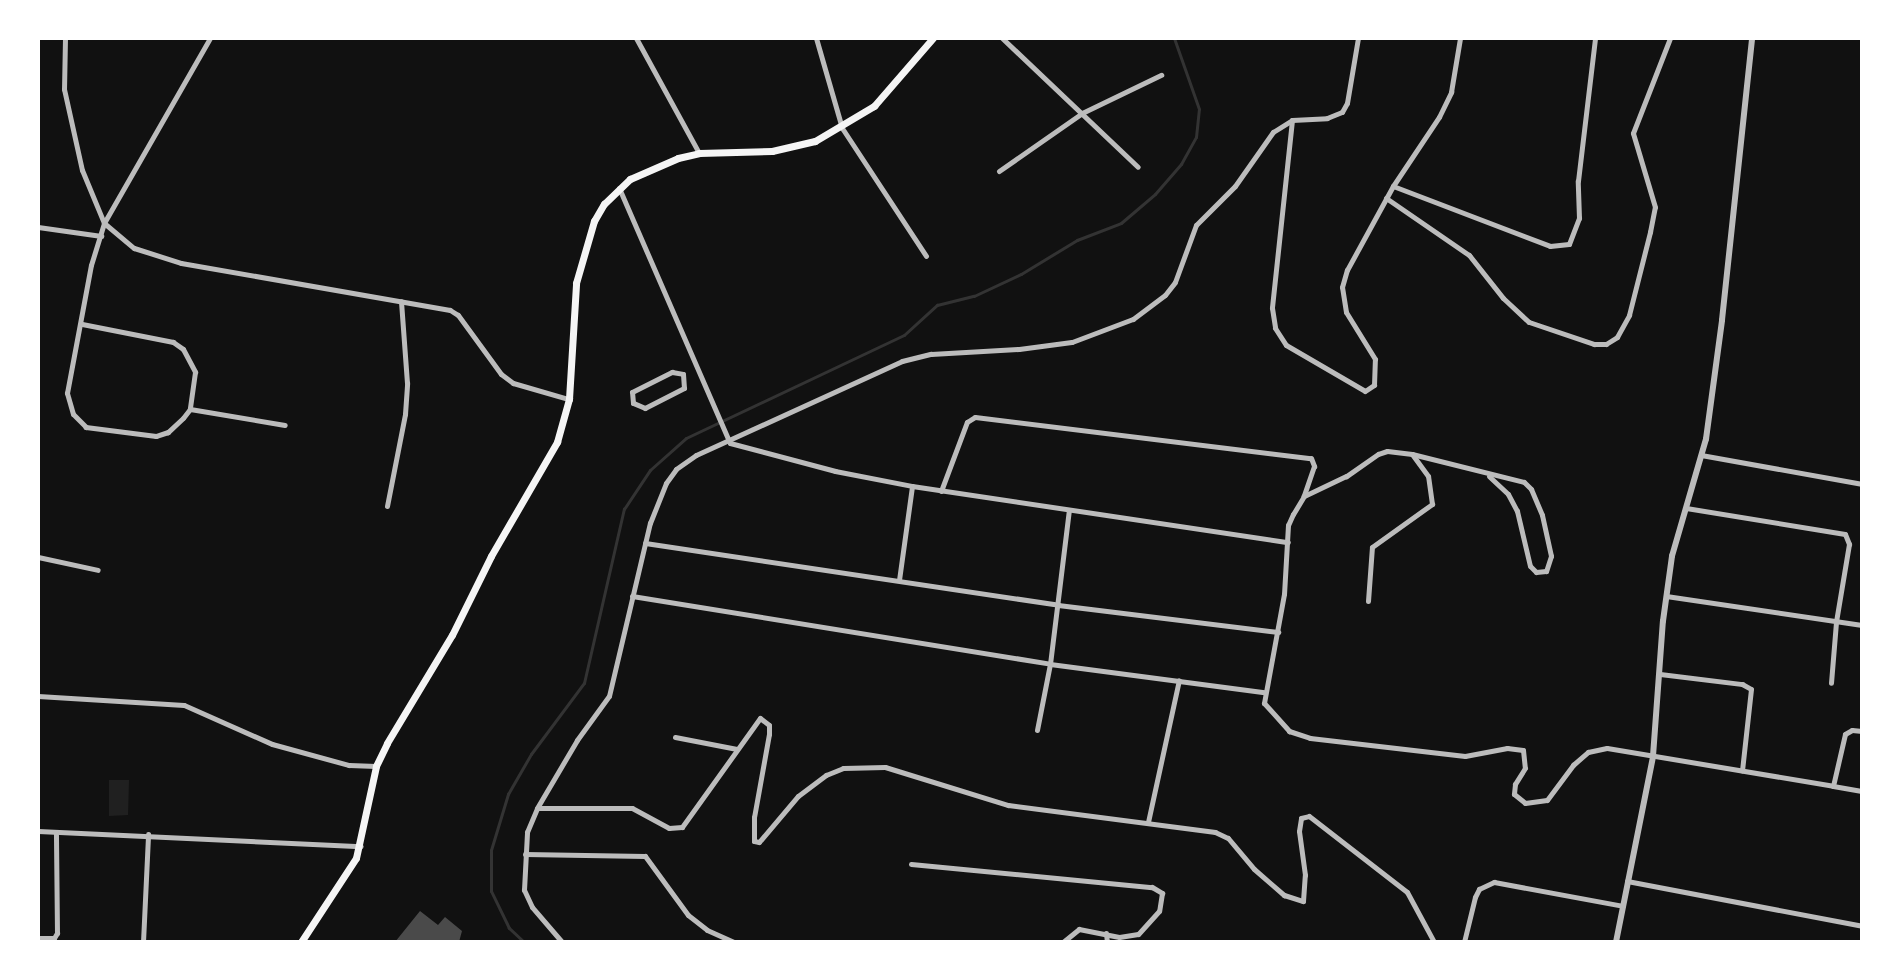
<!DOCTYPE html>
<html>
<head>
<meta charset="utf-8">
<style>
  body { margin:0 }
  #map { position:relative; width:1900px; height:980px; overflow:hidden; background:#111; font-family:Jost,sans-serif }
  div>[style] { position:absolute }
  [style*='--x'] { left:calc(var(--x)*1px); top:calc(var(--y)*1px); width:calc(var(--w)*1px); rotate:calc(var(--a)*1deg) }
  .green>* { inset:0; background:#202020 }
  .stream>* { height:3px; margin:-1.5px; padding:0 1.5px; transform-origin:1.5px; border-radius:1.5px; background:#333 }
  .building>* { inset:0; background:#4a4a4a }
  .minor>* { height:5px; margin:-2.5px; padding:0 2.5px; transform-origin:2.5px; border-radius:2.5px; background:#bcbcbc }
  .tertiary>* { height:6px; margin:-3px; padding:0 3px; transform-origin:3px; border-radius:3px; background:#bcbcbc }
  .secondary>* { height:7px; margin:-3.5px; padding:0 3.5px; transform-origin:3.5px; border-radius:3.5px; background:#f5f5f5 }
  span { translate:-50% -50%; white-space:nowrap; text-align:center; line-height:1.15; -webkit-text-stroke:8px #fff; paint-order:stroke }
  .frame { position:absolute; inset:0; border:40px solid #fff; pointer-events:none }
</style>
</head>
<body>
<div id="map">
  <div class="green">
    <div style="clip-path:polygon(109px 780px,129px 780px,128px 815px,109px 816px)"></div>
  </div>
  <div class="stream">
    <div style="--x:524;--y:942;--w:21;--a:-137"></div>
    <div style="--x:509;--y:928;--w:41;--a:-115.9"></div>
    <div style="--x:491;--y:891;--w:41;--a:-90"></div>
    <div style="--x:491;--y:850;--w:59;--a:-73.1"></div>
    <div style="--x:508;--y:794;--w:46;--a:-60.1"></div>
    <div style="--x:531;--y:754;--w:89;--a:-53.3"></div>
    <div style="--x:584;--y:683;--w:179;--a:-77.1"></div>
    <div style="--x:624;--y:509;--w:47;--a:-56.3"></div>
    <div style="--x:650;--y:470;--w:48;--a:-41.6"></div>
    <div style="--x:686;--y:438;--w:241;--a:-25.3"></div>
    <div style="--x:904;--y:335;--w:45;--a:-42.3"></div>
    <div style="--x:937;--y:305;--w:38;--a:-14"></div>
    <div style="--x:974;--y:296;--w:52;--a:-25.1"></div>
    <div style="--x:1021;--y:274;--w:66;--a:-31.3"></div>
    <div style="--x:1077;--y:240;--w:47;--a:-21.1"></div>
    <div style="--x:1121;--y:223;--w:45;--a:-40.5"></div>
    <div style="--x:1155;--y:194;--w:40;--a:-49"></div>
    <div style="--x:1181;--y:164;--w:31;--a:-61"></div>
    <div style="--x:1196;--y:137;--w:28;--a:-84"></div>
    <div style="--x:1199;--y:109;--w:75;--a:-109.4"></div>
  </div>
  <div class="building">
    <div style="clip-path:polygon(420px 911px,438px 925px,445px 917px,462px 931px,459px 942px,395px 942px)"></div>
  </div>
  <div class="minor">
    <div style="--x:65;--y:38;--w:51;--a:91.1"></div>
    <div style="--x:64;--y:89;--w:83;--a:77.5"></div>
    <div style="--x:82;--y:170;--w:57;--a:67.5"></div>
    <div style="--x:104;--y:223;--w:39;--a:40"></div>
    <div style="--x:134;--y:248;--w:49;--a:17.7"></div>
    <div style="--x:181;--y:263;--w:273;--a:9.9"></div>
    <div style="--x:450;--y:310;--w:9;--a:32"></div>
    <div style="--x:458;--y:315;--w:73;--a:53.9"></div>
    <div style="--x:501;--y:374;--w:15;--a:37"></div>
    <div style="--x:513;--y:383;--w:57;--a:16.2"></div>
    <div style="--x:636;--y:38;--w:131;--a:61.3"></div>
    <div style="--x:816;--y:38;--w:94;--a:73.9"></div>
    <div style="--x:842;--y:128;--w:153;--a:56.7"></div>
    <div style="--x:1002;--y:38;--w:187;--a:43.5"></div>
    <div style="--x:1292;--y:120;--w:35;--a:-3"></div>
    <div style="--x:1327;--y:118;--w:16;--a:-22"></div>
    <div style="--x:1342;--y:112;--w:10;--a:-61"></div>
    <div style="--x:1347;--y:103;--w:66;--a:-80.4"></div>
    <div style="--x:999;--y:171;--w:101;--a:-34.9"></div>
    <div style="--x:1082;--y:113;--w:88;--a:-25.7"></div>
    <div style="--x:1393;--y:186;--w:168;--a:20.9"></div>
    <div style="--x:1550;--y:246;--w:19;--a:-6"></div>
    <div style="--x:1569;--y:244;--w:28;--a:-69"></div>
    <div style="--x:1579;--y:218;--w:37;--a:-92"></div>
    <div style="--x:1578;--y:181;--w:144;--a:-83.2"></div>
    <div style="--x:619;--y:188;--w:278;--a:66.5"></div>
    <div style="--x:730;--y:443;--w:109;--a:14.9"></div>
    <div style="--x:835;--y:471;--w:78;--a:11"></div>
    <div style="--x:912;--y:486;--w:380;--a:8.5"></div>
    <div style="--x:1386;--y:198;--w:101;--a:34.5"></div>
    <div style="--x:1469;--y:255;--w:55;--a:51.7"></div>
    <div style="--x:1503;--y:298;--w:35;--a:43"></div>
    <div style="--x:1529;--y:322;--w:69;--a:18.7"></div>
    <div style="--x:1594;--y:344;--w:12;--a:0"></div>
    <div style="--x:1606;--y:344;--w:13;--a:-32"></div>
    <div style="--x:1617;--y:337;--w:25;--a:-61"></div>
    <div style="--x:1629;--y:315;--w:86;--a:-75.8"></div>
    <div style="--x:1650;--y:232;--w:25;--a:-79"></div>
    <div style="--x:1655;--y:207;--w:77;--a:-106.6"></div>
    <div style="--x:1633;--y:133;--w:102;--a:-68.7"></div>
    <div style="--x:38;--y:227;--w:64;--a:8.1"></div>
    <div style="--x:82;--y:324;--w:93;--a:11.2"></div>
    <div style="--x:173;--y:342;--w:12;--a:35"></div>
    <div style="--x:183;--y:349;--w:26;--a:62"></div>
    <div style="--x:195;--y:372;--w:37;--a:98"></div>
    <div style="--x:190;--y:409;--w:11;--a:128"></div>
    <div style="--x:183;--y:418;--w:21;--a:137"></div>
    <div style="--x:168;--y:432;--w:13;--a:162"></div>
    <div style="--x:156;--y:436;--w:71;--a:-172.7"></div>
    <div style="--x:86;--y:427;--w:18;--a:-135"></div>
    <div style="--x:73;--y:414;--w:22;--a:-106"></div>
    <div style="--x:67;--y:393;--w:130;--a:-79.4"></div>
    <div style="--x:91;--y:265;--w:44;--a:-72.8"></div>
    <div style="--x:104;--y:223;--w:213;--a:-60.2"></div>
    <div style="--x:672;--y:372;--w:11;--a:10"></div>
    <div style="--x:683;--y:374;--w:14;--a:86"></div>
    <div style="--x:684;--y:388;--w:44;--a:152.9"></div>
    <div style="--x:645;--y:408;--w:13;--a:-157"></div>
    <div style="--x:633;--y:403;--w:11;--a:-95"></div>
    <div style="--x:632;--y:392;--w:45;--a:-26.6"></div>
    <div style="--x:190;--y:409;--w:96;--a:9.6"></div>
    <div style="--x:1412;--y:454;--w:115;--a:14"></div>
    <div style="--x:1524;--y:482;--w:10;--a:45"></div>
    <div style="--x:1531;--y:489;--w:28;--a:67"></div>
    <div style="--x:1542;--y:515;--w:42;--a:77.6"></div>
    <div style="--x:1551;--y:556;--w:16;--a:108"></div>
    <div style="--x:1546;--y:571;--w:10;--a:174"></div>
    <div style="--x:1536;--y:572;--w:8;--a:-135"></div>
    <div style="--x:1530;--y:566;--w:57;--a:-103.3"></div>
    <div style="--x:1517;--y:511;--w:19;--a:-118"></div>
    <div style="--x:1508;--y:494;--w:26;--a:-137"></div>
    <div style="--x:1701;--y:455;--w:164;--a:10.2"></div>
    <div style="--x:941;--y:491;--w:74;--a:-69.4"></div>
    <div style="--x:967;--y:422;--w:9;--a:-32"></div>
    <div style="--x:975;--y:417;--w:338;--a:7"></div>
    <div style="--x:1311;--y:458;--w:9;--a:69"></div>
    <div style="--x:1314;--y:466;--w:31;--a:109"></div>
    <div style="--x:387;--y:506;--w:94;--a:-78.9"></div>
    <div style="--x:405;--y:414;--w:31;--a:-86"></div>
    <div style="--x:407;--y:383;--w:82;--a:-94.2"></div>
    <div style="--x:1686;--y:508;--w:161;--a:9.3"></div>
    <div style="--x:1845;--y:534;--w:11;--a:68"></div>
    <div style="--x:1849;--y:544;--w:79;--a:99.5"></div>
    <div style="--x:1836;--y:622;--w:61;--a:94.7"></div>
    <div style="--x:645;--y:543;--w:418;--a:8.5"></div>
    <div style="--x:1058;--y:605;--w:222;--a:7"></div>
    <div style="--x:38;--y:557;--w:61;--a:12.2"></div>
    <div style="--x:899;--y:580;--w:95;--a:-82.1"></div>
    <div style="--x:632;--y:596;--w:423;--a:9.2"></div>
    <div style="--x:1050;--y:664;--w:216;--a:7.5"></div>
    <div style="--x:1666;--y:596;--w:198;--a:8.4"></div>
    <div style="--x:1368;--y:601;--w:54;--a:-85.8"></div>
    <div style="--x:1372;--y:547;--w:74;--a:-35.6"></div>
    <div style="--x:1432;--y:504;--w:28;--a:-98"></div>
    <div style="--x:1428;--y:476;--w:27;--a:-126"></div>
    <div style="--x:1412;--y:454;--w:25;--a:-173"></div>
    <div style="--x:1387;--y:451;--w:9;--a:162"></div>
    <div style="--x:1378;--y:454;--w:39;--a:145"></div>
    <div style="--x:1346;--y:476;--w:47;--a:154.5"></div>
    <div style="--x:1304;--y:496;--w:21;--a:121"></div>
    <div style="--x:1293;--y:514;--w:12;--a:114"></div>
    <div style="--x:1288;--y:525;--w:69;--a:93.3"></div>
    <div style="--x:1284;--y:594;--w:111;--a:100.4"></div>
    <div style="--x:1264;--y:703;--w:38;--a:48"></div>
    <div style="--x:1289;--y:731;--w:22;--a:18"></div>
    <div style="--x:1310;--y:738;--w:156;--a:6.6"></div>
    <div style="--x:1465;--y:756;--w:43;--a:-10.8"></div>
    <div style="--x:1507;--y:748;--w:16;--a:7"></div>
    <div style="--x:1523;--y:750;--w:18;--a:84"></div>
    <div style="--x:1525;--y:768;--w:19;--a:122"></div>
    <div style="--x:1515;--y:784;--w:10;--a:96"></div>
    <div style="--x:1514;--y:794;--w:14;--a:39"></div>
    <div style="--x:1525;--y:803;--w:22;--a:-8"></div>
    <div style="--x:1547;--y:800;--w:44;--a:-53.4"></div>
    <div style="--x:1573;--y:765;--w:20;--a:-41"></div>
    <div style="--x:1588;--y:752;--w:19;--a:-12"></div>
    <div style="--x:1607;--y:748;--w:229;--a:9.5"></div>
    <div style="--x:1833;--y:786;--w:53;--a:-77"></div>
    <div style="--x:1845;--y:734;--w:8;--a:-30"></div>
    <div style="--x:1852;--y:730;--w:10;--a:6"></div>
    <div style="--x:1660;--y:674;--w:83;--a:7"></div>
    <div style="--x:1742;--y:684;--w:10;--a:29"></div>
    <div style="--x:1751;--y:689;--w:82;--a:96.3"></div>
    <div style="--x:38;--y:696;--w:146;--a:3.5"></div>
    <div style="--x:184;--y:705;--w:96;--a:23.9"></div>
    <div style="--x:272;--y:744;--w:80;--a:15.3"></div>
    <div style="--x:349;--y:765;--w:27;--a:2"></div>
    <div style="--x:1037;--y:730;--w:67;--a:-78.9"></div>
    <div style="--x:1050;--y:664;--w:155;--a:-83"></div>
    <div style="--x:675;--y:737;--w:63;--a:11"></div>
    <div style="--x:1833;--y:786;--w:29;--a:10"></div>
    <div style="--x:538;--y:808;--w:94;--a:0"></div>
    <div style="--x:632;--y:808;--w:42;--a:28.4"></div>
    <div style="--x:669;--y:828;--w:13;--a:-4"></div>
    <div style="--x:682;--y:827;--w:134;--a:-54.4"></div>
    <div style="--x:760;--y:718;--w:11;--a:38"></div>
    <div style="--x:769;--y:725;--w:9;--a:90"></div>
    <div style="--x:769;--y:734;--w:84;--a:100.2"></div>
    <div style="--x:754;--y:817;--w:24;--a:90"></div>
    <div style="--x:754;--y:841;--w:5;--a:11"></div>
    <div style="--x:759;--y:842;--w:60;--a:-49.7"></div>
    <div style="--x:798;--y:796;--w:35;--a:-37"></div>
    <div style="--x:826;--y:775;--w:18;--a:-22"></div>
    <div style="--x:843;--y:768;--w:42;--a:-1.4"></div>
    <div style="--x:885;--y:767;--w:129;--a:17.2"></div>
    <div style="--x:1008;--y:805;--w:209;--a:7.4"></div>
    <div style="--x:1215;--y:832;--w:14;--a:25"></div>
    <div style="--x:1228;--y:838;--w:40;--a:50"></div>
    <div style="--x:1254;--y:869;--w:40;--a:41"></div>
    <div style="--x:1284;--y:895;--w:20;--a:18"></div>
    <div style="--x:1303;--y:901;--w:26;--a:-86"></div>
    <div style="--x:1305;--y:875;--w:44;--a:-97.8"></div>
    <div style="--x:1299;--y:831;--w:13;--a:-81"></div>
    <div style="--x:1301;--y:818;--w:8;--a:-14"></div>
    <div style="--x:1309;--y:816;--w:124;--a:37.8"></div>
    <div style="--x:1407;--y:892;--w:57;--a:61.6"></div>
    <div style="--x:1148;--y:822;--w:145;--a:-77.7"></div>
    <div style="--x:38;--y:831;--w:323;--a:2.7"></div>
    <div style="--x:525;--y:854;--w:120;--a:1"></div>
    <div style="--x:645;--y:856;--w:73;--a:53.9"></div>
    <div style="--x:688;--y:915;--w:24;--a:38"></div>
    <div style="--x:707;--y:930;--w:30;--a:24"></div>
    <div style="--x:911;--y:864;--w:242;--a:5.5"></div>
    <div style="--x:1152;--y:887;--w:12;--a:31"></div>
    <div style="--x:1162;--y:893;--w:18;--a:99"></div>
    <div style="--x:1159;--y:911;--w:31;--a:132"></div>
    <div style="--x:1138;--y:934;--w:19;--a:171"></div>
    <div style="--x:1119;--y:937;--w:41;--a:-168.7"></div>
    <div style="--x:1079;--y:929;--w:21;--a:141"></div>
    <div style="--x:1627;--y:881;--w:239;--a:10.8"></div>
    <div style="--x:1106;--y:933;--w:9;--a:84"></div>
    <div style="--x:38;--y:938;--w:16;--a:0"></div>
    <div style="--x:54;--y:938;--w:6;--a:-59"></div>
    <div style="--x:57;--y:933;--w:101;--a:-90.6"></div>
    <div style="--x:143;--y:942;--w:108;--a:-87.3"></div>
    <div style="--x:562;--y:942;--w:46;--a:-130.6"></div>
    <div style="--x:532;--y:907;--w:19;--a:-115"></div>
    <div style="--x:524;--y:890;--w:58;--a:-87"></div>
    <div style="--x:527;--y:832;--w:26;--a:-67"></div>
    <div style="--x:537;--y:808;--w:79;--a:-59.5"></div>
    <div style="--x:577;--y:740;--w:54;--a:-54"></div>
    <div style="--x:609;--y:696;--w:178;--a:-76.7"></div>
    <div style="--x:650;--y:523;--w:43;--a:-68.2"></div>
    <div style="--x:666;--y:483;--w:17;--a:-54"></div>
    <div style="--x:676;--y:469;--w:24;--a:-35"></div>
    <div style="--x:696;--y:455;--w:226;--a:-24.5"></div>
    <div style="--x:902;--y:361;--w:30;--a:-14"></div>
    <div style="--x:931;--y:354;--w:88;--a:-3.3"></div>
    <div style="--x:1019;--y:349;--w:53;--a:-7.5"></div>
    <div style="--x:1072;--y:342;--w:65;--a:-20.7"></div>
    <div style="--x:1133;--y:319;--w:40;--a:-37"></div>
    <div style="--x:1165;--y:295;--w:16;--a:-52"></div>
    <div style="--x:1175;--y:282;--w:61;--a:-69.8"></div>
    <div style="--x:1196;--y:225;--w:55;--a:-45"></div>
    <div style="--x:1235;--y:186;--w:66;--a:-54.9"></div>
    <div style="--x:1273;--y:132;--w:22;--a:-32"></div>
    <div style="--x:1292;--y:120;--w:189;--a:96.1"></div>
    <div style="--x:1272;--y:308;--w:20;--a:81"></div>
    <div style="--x:1275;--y:328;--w:20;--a:57"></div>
    <div style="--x:1286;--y:345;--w:91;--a:30.2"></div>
    <div style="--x:1365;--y:391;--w:11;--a:-34"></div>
    <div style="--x:1374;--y:385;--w:26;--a:-88"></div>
    <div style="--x:1375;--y:359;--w:55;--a:-121.7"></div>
    <div style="--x:1346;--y:312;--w:25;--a:-99"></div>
    <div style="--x:1342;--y:287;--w:18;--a:-74"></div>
    <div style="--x:1347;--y:270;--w:96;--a:-61.3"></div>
    <div style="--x:1393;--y:186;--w:83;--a:-56.3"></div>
    <div style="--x:1439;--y:117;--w:28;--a:-64"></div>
    <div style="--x:1451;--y:92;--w:55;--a:-80.5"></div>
    <div style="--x:1464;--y:942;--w:46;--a:-76.3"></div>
    <div style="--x:1475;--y:897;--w:9;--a:-63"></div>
    <div style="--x:1479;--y:889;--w:17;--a:-25"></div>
    <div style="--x:1494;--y:882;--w:131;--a:10.5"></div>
  </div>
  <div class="tertiary">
    <div style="--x:1616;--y:942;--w:190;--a:-78.7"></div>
    <div style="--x:1653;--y:756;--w:135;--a:-85.8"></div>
    <div style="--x:1663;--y:621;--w:66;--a:-82.1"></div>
    <div style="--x:1672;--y:556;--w:122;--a:-73.8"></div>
    <div style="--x:1706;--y:439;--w:120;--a:-82.3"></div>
    <div style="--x:1722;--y:320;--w:284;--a:-83.9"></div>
  </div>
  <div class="secondary">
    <div style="--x:301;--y:942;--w:100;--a:-56.8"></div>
    <div style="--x:356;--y:858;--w:94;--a:-77.7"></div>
    <div style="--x:376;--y:766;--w:25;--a:-64"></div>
    <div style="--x:387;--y:743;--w:126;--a:-59"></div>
    <div style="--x:452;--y:635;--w:88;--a:-63.7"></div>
    <div style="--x:491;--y:556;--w:132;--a:-59.9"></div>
    <div style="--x:557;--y:442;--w:45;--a:-74.4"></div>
    <div style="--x:569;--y:399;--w:116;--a:-86.5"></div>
    <div style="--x:576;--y:283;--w:65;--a:-73.8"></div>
    <div style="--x:594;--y:221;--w:20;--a:-60"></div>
    <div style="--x:604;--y:204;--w:36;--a:-44"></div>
    <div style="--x:630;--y:179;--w:52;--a:-23.6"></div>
    <div style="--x:678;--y:158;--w:22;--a:-13"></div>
    <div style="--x:699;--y:153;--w:73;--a:-1.6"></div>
    <div style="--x:772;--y:151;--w:44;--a:-13.1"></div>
    <div style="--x:815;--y:141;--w:69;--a:-30.7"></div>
    <div style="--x:874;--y:106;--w:90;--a:-49.1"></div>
  </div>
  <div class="frame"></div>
</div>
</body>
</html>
